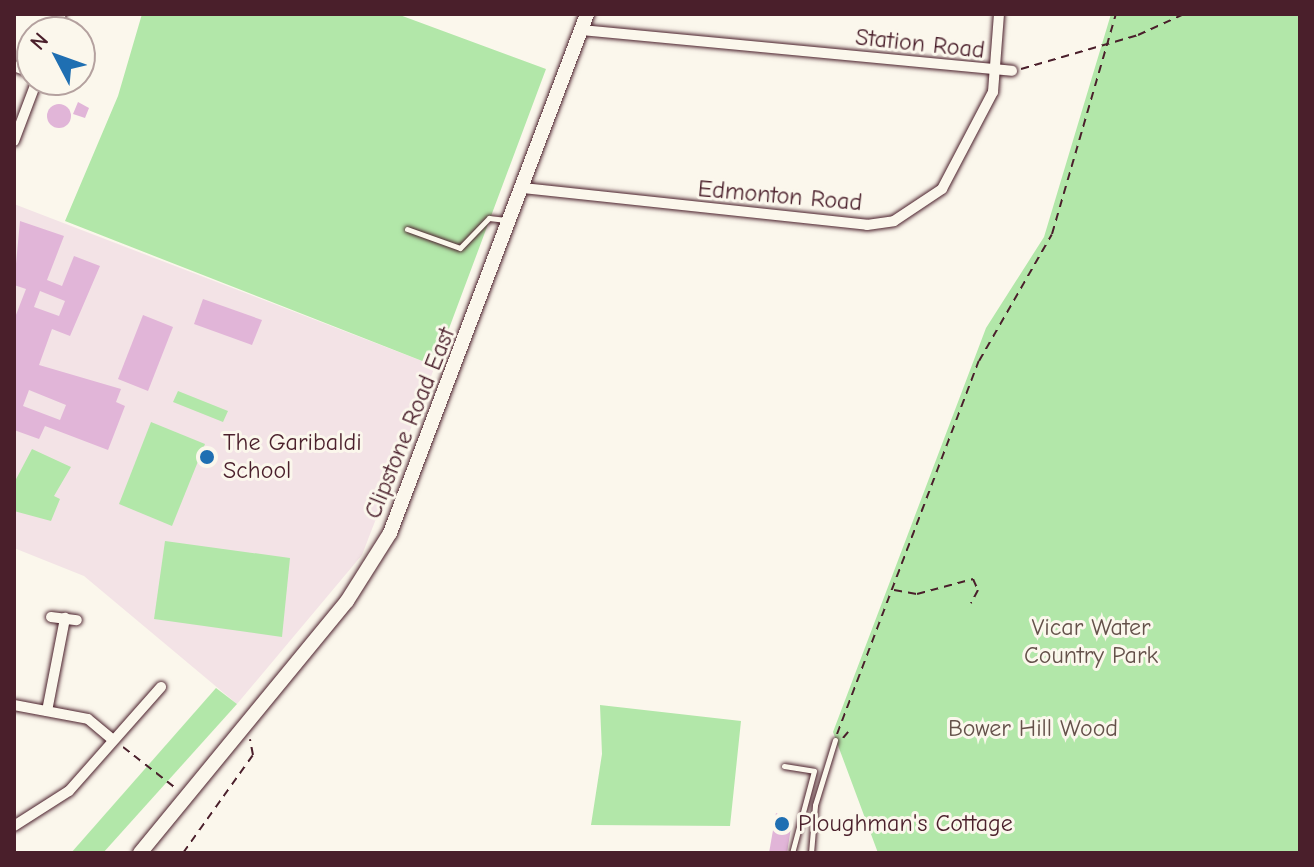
<!DOCTYPE html>
<html>
<head>
<meta charset="utf-8">
<style>
  body { margin:0 }
  #map { position:relative; width:1314px; height:867px; overflow:hidden; background:#fbf7ec; font-family:"Comic Neue",sans-serif }
  div>[style] { position:absolute }
  [style*='--x'] { left:calc(var(--x)*1px); top:calc(var(--y)*1px); width:calc(var(--w)*1px); rotate:calc(var(--a)*1deg) }
  .built>* { inset:0; background:#f3e3e6 }
  .green>* { inset:0; background:#b2e7a9 }
  .building>* { inset:0; background:#e1b5d8 }
  .round { border-radius:50% }
  .path>* { height:2px; margin-top:-1px; transform-origin:0; background:repeating-linear-gradient(90deg,#4a1f2b 0 8px,transparent 0 14px) }
  .roads { filter:drop-shadow(0 0 2px #4a1f2b) drop-shadow(0 0 2px #4a1f2b) }
  .service>* { height:5px; margin:-2.5px; padding:0 2.5px; transform-origin:2.5px; border-radius:2.5px; background:#fbf7ec }
  .minor>* { height:10px; margin:-5px; padding:0 5px; transform-origin:5px; border-radius:5px; background:#fbf7ec }
  .secondary>* { height:14px; margin:-7px; padding:0 7px; transform-origin:7px; border-radius:7px; background:#fbf7ec }
  .dots>* { width:22px; height:22px; translate:-50% -50%; box-sizing:border-box; border:4px solid #fbf7ec; border-radius:50% }
  span { translate:-50% -50%; white-space:nowrap; text-align:center; line-height:1.15; -webkit-text-stroke:6px #fbf7ec; paint-order:stroke }
  .street-label { font-size:24px; color:#4a1f2b }
  .poi-label { font-size:24px; color:#4a1f2b }
  .left { translate:0 -50%; text-align:left }
  .park-label { font-size:24px; color:#64514a }
  .frame { position:absolute; inset:0; border:16px solid #4a1f2b; pointer-events:none }
  .north { position:absolute; left:16px; top:16px; width:80px; height:80px; box-sizing:border-box; background:#fbf7ec; border:2px solid #b4a19f; border-radius:50%; rotate:311deg; font-size:22px; font-weight:700; line-height:32px; text-align:center; color:#4a1f2b }
  .north::after { content:''; display:block; margin:auto; width:28px; height:36px; background:#1f6fb2; clip-path:polygon(50% 0,100% 100%,50% 72%,0 100%) }
</style>
</head>
<body>
<div id="map">
  <div class="built">
    <div style="clip-path:polygon(14px 204px,435px 366px,362px 555px,237px 704px,84px 576px,14px 548px)"></div>
  </div>
  <div class="green">
    <div style="clip-path:polygon(142px 14px,397px 14px,546px 69px,435px 366px,65px 221px,118px 96px)"></div>
    <div style="clip-path:polygon(1111px 14px,1300px 14px,1300px 853px,878px 853px,833px 732px,986px 328px,1044px 237px)"></div>
    <div style="clip-path:polygon(178px 391px,228px 411px,223px 422px,173px 402px)"></div>
    <div style="clip-path:polygon(151px 422px,205px 444px,172px 526px,119px 504px)"></div>
    <div style="clip-path:polygon(32px 449px,71px 467px,54px 496px,60px 499px,51px 521px,14px 511px,14px 483px)"></div>
    <div style="clip-path:polygon(165px 541px,290px 558px,282px 637px,154px 619px)"></div>
    <div style="clip-path:polygon(216px 688px,237px 704px,103px 853px,71px 853px)"></div>
    <div style="clip-path:polygon(600px 705px,741px 721px,730px 826px,591px 825px,602px 754px)"></div>
  </div>
  <div class="building">
    <div style="clip-path:polygon(78px 102px,89px 108px,85px 118px,73px 114px)"></div>
    <div class="round" style="left:47px;top:104px;width:24px;height:24px"></div>
    <div style="clip-path:polygon(evenodd,20px 221px,64px 236px,47px 280px,62px 286px,74px 256px,100px 266px,70px 336px,52px 329px,39px 365px,121px 389px,116px 402px,125px 406px,108px 450px,45px 426px,39px 439px,14px 430px,14px 320px,26px 289px,14px 285px,20px 221px,40px 291px,65px 301px,59px 316px,34px 307px,40px 291px,20px 221px,29px 390px,66px 405px,60px 420px,23px 406px,29px 390px)"></div>
    <div style="clip-path:polygon(203px 299px,262px 320px,252px 345px,194px 324px)"></div>
    <div style="clip-path:polygon(143px 315px,173px 327px,148px 391px,118px 379px)"></div>
    <div style="clip-path:polygon(776px 813px,792px 821px,787px 853px,769px 853px)"></div>
  </div>
  <div class="path">
    <div style="--x:1021;--y:69;--w:122;--a:-16.2"></div>
    <div style="--x:1138;--y:35;--w:51;--a:-24.5"></div>
    <div style="--x:894;--y:590;--w:23;--a:10"></div>
    <div style="--x:917;--y:594;--w:58;--a:-15"></div>
    <div style="--x:973;--y:579;--w:12;--a:66"></div>
    <div style="--x:978;--y:590;--w:15;--a:118"></div>
    <div style="--x:837;--y:734;--w:399;--a:-69.2"></div>
    <div style="--x:979;--y:361;--w:146;--a:-60.1"></div>
    <div style="--x:1052;--y:234;--w:229;--a:-73.8"></div>
    <div style="--x:843;--y:738;--w:8;--a:-50"></div>
    <div style="--x:123;--y:747;--w:70;--a:38"></div>
    <div style="--x:183;--y:853;--w:120;--a:-54.5"></div>
    <div style="--x:253;--y:755;--w:16;--a:-101"></div>
  </div>
  <div class="roads">
    <div class="service">
      <div style="--x:407;--y:229;--w:56;--a:19.7"></div>
      <div style="--x:460;--y:248;--w:42;--a:-46"></div>
      <div style="--x:489;--y:218;--w:17;--a:7"></div>
      <div style="--x:784;--y:766;--w:30;--a:9"></div>
      <div style="--x:814;--y:771;--w:85;--a:105"></div>
      <div style="--x:811;--y:853;--w:48;--a:-85.2"></div>
      <div style="--x:815;--y:805;--w:68;--a:-72.9"></div>
    </div>
    <div class="minor">
      <div style="--x:581;--y:30;--w:433;--a:5.4"></div>
      <div style="--x:54;--y:32;--w:19;--a:-69"></div>
      <div style="--x:14;--y:66;--w:19;--a:21"></div>
      <div style="--x:14;--y:141;--w:65;--a:-69.3"></div>
      <div style="--x:523;--y:188;--w:346;--a:6.1"></div>
      <div style="--x:867;--y:225;--w:27;--a:-8"></div>
      <div style="--x:894;--y:221;--w:58;--a:-33.7"></div>
      <div style="--x:942;--y:189;--w:110;--a:-62.3"></div>
      <div style="--x:993;--y:92;--w:78;--a:-85.6"></div>
      <div style="--x:51;--y:617;--w:26;--a:7"></div>
      <div style="--x:14;--y:705;--w:75;--a:10.7"></div>
      <div style="--x:88;--y:719;--w:31;--a:40"></div>
      <div style="--x:47;--y:711;--w:95;--a:-79"></div>
      <div style="--x:14;--y:826;--w:65;--a:-32.5"></div>
      <div style="--x:69;--y:791;--w:139;--a:-48.5"></div>
    </div>
    <div class="secondary">
      <div style="--x:140;--y:853;--w:326;--a:-50.6"></div>
      <div style="--x:347;--y:601;--w:80;--a:-57.7"></div>
      <div style="--x:390;--y:533;--w:555;--a:-69.21"></div>
    </div>
  </div>
  <div class="dots">
    <div style="left:207px;top:457px;background:#1f6fb2"></div>
    <div style="left:782px;top:824px;background:#1f6fb2"></div>
  </div>
  <div class="street-label">
    <span style="left:920px;top:44px;rotate:6deg">Station Road</span>
    <span style="left:780px;top:196px;rotate:5deg">Edmonton Road</span>
    <span style="left:410px;top:423px;rotate:-68deg">Clipstone Road East</span>
  </div>
  <div class="poi-label">
    <span class="left" style="left:223px;top:457px">The Garibaldi<br>School</span>
    <span class="left" style="left:798px;top:824px">Ploughman's Cottage</span>
  </div>
  <div class="park-label">
    <span style="left:1091px;top:642px">Vicar Water<br>Country Park</span>
    <span style="left:1033px;top:729px">Bower Hill Wood</span>
  </div>
  <div class="frame"></div>
  <div class="north">N</div>
</div>
</body>
</html>
